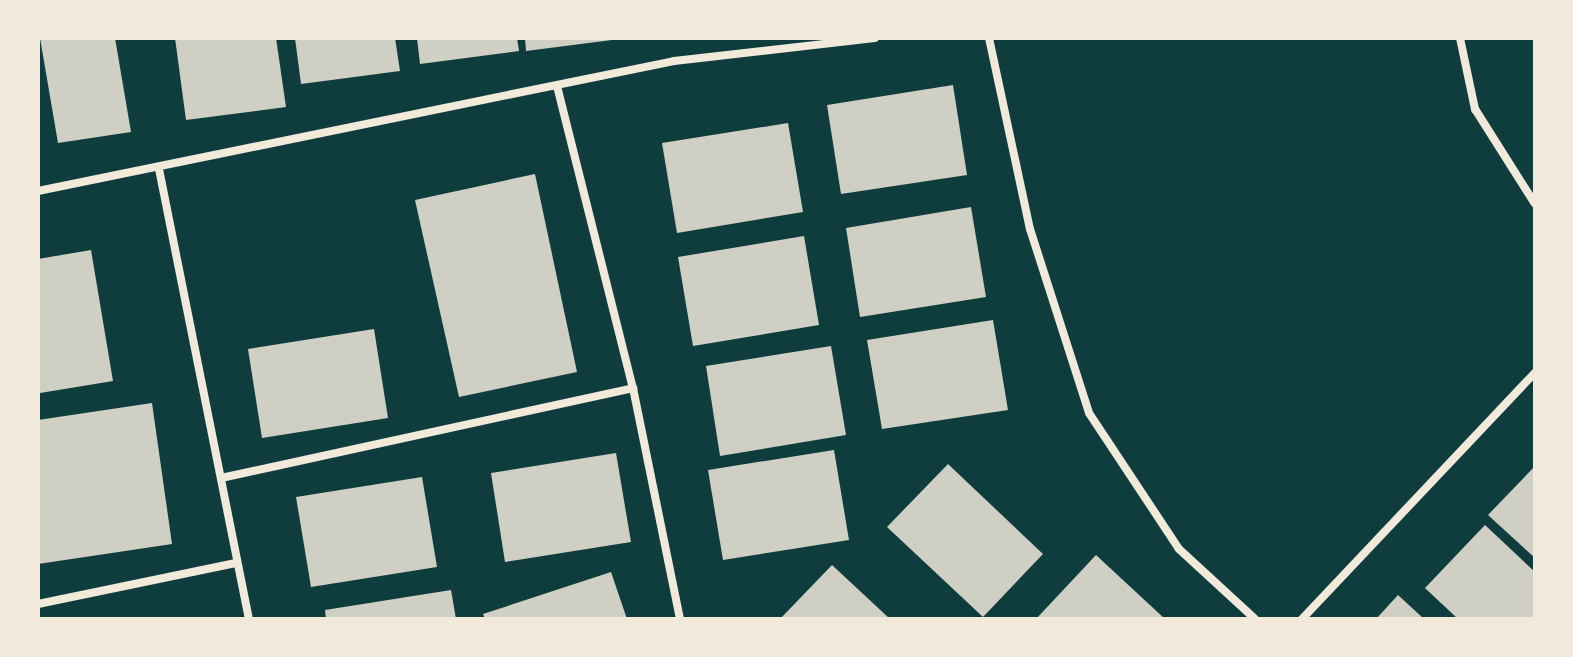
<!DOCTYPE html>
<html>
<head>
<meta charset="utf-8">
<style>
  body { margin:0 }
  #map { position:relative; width:1573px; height:657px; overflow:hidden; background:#0f3d3e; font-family:Barlow,sans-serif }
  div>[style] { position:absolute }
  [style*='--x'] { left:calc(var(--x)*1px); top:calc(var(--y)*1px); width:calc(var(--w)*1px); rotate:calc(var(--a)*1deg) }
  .building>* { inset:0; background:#cfcfc3 }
  .minor>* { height:8px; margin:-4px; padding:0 4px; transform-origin:4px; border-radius:4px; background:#f1e9da }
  span { translate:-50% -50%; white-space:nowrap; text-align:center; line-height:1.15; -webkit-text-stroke:7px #f1e9da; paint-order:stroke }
  .frame { position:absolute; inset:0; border:40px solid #f1e9da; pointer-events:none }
</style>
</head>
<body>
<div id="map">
  <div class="building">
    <div style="clip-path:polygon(40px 38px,115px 38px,131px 132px,58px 143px)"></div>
    <div style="clip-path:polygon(175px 38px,276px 38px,286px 107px,186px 120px)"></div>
    <div style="clip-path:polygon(295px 38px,395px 38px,400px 71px,301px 84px)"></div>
    <div style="clip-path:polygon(417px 38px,517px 38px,519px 51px,420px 64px)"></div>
    <div style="clip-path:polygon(525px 38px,612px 38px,612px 40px,526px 51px)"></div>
    <div style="clip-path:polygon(953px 85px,967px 175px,841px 194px,827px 105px)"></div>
    <div style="clip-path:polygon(788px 123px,803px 212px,677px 233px,662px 143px)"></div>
    <div style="clip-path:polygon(535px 174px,577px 372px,459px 397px,415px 200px)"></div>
    <div style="clip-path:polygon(971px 207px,986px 297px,860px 317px,846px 228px)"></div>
    <div style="clip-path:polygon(804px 236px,819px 325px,693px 346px,678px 257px)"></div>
    <div style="clip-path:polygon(91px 250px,113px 381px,40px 393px,38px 259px)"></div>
    <div style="clip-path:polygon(993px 320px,1008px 410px,882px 429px,867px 340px)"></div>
    <div style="clip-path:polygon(374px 329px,388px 418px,262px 438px,248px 349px)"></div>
    <div style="clip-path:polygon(831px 346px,846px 435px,720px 456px,706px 366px)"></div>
    <div style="clip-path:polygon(152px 403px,172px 544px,38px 564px,38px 420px)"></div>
    <div style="clip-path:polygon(834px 450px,849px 540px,723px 560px,708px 470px)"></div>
    <div style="clip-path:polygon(616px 453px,631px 542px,505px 562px,491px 473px)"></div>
    <div style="clip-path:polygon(948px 464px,1043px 554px,983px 617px,887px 527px)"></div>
    <div style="clip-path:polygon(1535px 466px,1535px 558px,1488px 515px)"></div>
    <div style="clip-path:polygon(422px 477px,437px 567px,311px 587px,296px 497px)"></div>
    <div style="clip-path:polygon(1485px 525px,1535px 572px,1535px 619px,1458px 619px,1425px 588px)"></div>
    <div style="clip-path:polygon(1096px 555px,1165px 619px,1036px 619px)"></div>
    <div style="clip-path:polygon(832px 565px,890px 619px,780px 619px)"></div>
    <div style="clip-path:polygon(611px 572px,627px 619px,485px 619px,483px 614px)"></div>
    <div style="clip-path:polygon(451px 590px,456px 619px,326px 619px,325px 610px)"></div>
    <div style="clip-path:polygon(1398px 595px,1424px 619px,1376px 619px)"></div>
  </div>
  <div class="minor">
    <div style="--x:989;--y:38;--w:195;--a:77.9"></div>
    <div style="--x:1030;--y:229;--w:193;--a:72.2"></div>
    <div style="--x:1089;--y:413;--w:163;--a:56.5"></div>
    <div style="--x:1179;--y:549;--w:103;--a:42.6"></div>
    <div style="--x:1460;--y:38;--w:73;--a:78.1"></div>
    <div style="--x:1475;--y:109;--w:112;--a:57.7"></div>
    <div style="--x:557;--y:86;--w:311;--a:75.9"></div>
    <div style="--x:633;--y:388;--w:236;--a:78.5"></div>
    <div style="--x:159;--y:169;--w:459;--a:78.7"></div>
    <div style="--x:38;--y:191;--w:649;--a:-11.55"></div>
    <div style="--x:674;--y:61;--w:202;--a:-6.5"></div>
    <div style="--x:221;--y:478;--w:422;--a:-12.3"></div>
    <div style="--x:38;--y:604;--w:202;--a:-11.7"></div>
    <div style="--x:1302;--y:619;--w:339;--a:-46.6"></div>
  </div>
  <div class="frame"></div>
</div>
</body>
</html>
